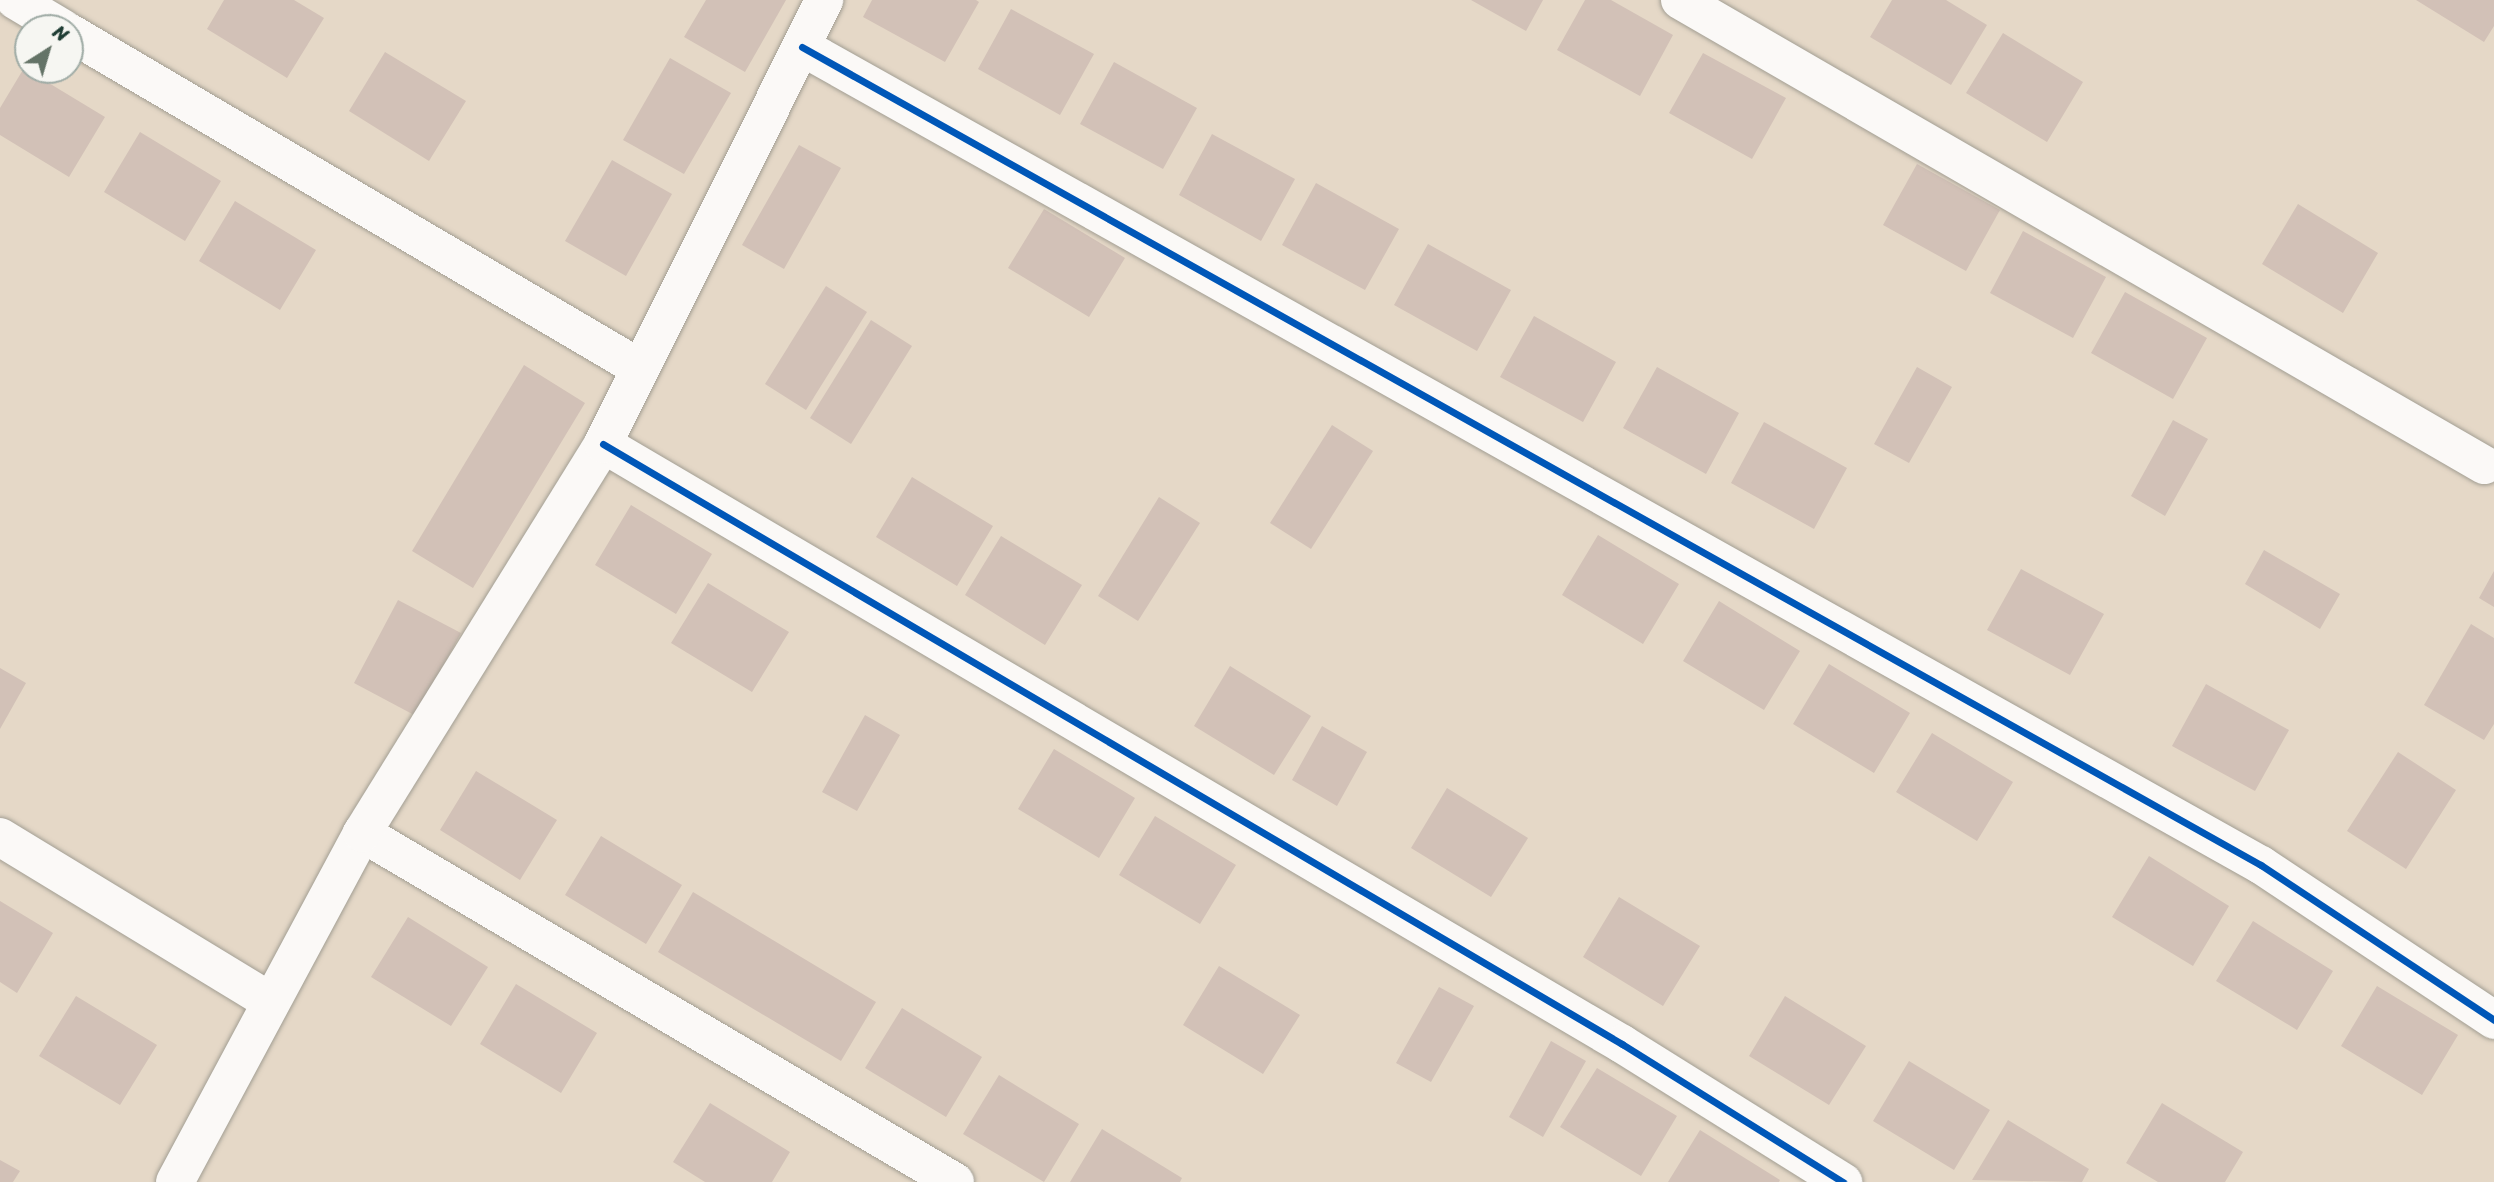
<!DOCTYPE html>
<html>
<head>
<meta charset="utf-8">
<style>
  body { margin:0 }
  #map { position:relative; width:2494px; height:1182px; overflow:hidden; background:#e5d8c7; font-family:Sriracha,sans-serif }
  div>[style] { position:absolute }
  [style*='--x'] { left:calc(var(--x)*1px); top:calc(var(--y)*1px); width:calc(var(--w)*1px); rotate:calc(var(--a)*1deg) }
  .building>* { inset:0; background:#d2c1b7 }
  .roads { filter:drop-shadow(0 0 2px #a29e93) drop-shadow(0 0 2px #a29e93) }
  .minor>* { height:38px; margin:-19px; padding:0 19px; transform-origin:19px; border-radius:19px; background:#fbf9f7 }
  .cycleway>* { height:7px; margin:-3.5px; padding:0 3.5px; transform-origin:3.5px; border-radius:3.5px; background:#0057b8 }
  span { translate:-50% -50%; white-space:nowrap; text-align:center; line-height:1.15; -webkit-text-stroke:6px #f6f6f2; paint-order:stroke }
  .north { position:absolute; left:14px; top:14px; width:70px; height:70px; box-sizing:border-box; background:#f6f6f2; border:2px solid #a0aca6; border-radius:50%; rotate:37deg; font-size:19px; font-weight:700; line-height:28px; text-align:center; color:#1f3d34 }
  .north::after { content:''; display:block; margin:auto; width:24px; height:32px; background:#647367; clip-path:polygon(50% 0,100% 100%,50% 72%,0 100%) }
</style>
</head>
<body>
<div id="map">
  <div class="building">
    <div style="clip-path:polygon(224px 0,294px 0,324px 18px,287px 78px,207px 29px)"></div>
    <div style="clip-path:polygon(706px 0,786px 0,745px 72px,684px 37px)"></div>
    <div style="clip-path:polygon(872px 0,976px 0,979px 2px,945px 62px,863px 17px)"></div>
    <div style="clip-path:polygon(1471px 0,1543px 0,1526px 31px)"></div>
    <div style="clip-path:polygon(1585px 0,1611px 0,1673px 35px,1640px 96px,1557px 50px)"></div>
    <div style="clip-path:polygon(1892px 0,1946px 0,1987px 25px,1951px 85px,1870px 37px)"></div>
    <div style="clip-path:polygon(2416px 0,2494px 0,2494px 26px,2484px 42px)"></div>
    <div style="clip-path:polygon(1011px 9px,1094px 54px,1060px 115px,978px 69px)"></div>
    <div style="clip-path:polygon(2003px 33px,2083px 82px,2047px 142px,1966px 93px)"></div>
    <div style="clip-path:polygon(385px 52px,466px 101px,429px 161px,349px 111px)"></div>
    <div style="clip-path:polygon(1703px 53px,1786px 98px,1752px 159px,1669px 113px)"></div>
    <div style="clip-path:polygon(670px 58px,731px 93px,684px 174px,623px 140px)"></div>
    <div style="clip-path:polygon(1114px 62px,1197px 108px,1163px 169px,1080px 124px)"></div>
    <div style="clip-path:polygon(24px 68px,105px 117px,69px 177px,0 135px,0 108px)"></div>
    <div style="clip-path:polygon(140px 132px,221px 181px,185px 241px,104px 192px)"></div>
    <div style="clip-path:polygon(1212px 134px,1295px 179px,1261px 241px,1179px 195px)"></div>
    <div style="clip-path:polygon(799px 145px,841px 168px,784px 269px,742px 245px)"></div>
    <div style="clip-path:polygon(612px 160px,672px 194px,626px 276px,565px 241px)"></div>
    <div style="clip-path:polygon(1917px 164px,2000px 210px,1966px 271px,1883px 225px)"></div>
    <div style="clip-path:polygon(1316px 183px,1399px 229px,1365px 290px,1282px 245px)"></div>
    <div style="clip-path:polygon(235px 201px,316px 250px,280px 310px,199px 261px)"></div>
    <div style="clip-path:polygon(2298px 204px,2378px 253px,2343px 313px,2262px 264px)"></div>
    <div style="clip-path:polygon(1044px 209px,1125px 258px,1089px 317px,1008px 268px)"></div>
    <div style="clip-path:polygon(2023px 231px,2106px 277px,2073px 338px,1990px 293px)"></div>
    <div style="clip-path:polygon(1428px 244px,1511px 290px,1477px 351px,1394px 305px)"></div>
    <div style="clip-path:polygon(826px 286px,867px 312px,806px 410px,765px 384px)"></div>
    <div style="clip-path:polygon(2125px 292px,2207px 338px,2173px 399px,2091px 353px)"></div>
    <div style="clip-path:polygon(1534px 316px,1616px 362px,1583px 422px,1500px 377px)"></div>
    <div style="clip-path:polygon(871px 320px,912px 346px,851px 444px,810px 418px)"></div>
    <div style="clip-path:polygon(524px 365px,585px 403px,473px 588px,412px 551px)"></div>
    <div style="clip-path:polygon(1657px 367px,1739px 413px,1706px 474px,1623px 428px)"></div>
    <div style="clip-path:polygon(1917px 367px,1952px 387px,1909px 463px,1874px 444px)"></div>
    <div style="clip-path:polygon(2173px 420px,2208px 439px,2165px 516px,2131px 496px)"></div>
    <div style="clip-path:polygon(1764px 422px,1847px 468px,1814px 529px,1731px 483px)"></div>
    <div style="clip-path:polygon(1332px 425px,1373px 451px,1311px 549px,1270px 523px)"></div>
    <div style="clip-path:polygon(912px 477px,993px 526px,957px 586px,876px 537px)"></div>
    <div style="clip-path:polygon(1159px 497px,1200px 523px,1138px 621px,1098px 596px)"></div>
    <div style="clip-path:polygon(631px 505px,712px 554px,676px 614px,595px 565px)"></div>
    <div style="clip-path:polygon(1598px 535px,1679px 584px,1643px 644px,1562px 595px)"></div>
    <div style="clip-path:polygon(1001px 536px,1082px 585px,1045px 645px,965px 595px)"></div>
    <div style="clip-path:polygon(2264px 550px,2340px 594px,2320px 629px,2245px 584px)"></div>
    <div style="clip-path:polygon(2021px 569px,2104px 614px,2070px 675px,1987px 630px)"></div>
    <div style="clip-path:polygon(2494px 571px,2494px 607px,2479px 598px)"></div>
    <div style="clip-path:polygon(708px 583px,789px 632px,752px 692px,671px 643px)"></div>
    <div style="clip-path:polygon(398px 600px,461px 633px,416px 716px,354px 683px)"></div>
    <div style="clip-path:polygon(1719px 601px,1800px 651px,1764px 710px,1683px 661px)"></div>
    <div style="clip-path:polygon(2471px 624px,2494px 638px,2494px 724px,2484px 740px,2424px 705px)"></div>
    <div style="clip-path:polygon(1829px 664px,1910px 713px,1874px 773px,1793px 724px)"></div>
    <div style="clip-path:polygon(1230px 666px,1311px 716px,1274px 775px,1194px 726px)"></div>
    <div style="clip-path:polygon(0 668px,26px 683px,0 729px)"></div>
    <div style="clip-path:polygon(2206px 684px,2289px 730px,2255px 791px,2172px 746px)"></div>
    <div style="clip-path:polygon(865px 715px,900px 735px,857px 811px,822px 792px)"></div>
    <div style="clip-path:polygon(1322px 726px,1367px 752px,1337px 806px,1292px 780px)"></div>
    <div style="clip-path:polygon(1932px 733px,2013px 782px,1977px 841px,1896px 792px)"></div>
    <div style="clip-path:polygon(1054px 749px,1135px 798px,1099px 858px,1018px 809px)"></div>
    <div style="clip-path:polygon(2398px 752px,2456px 790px,2406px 869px,2347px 831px)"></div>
    <div style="clip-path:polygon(476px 771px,557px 820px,520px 880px,440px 830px)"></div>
    <div style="clip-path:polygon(1447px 788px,1528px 838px,1491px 897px,1411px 848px)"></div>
    <div style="clip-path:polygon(1155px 816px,1236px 865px,1200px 924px,1119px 875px)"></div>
    <div style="clip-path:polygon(601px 836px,682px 885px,646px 944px,565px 895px)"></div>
    <div style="clip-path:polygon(2149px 856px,2229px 906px,2193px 966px,2112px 917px)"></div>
    <div style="clip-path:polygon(693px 892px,876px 1002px,841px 1061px,658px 952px)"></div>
    <div style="clip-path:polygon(1619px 897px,1700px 946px,1663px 1006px,1583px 957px)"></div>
    <div style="clip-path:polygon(0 901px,53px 933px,17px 993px,0 982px)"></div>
    <div style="clip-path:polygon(408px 917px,488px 967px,451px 1026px,371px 977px)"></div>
    <div style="clip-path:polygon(2253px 921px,2333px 971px,2297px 1030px,2216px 981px)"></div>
    <div style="clip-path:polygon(1219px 966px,1300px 1015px,1263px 1074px,1183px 1025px)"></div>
    <div style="clip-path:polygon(516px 984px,597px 1033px,561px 1093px,480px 1044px)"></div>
    <div style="clip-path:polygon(2377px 986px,2458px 1035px,2422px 1095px,2341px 1046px)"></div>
    <div style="clip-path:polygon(1439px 987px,1474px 1006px,1431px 1082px,1396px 1063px)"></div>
    <div style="clip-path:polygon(76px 996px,157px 1045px,120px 1105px,39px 1056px)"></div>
    <div style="clip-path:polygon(1785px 996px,1866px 1046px,1829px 1105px,1749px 1056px)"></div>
    <div style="clip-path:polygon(902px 1008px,982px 1057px,946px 1117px,865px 1068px)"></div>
    <div style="clip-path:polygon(1551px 1041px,1586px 1061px,1543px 1137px,1509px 1117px)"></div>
    <div style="clip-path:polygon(1909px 1061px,1990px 1110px,1954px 1170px,1873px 1121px)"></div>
    <div style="clip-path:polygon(1597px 1068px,1677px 1116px,1641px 1176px,1560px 1127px)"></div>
    <div style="clip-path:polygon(999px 1075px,1079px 1124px,1044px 1182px,963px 1134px)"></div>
    <div style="clip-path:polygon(710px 1103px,790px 1152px,772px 1182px,705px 1182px,673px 1162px)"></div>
    <div style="clip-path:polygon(2162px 1103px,2243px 1152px,2225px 1182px,2158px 1182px,2126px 1163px)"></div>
    <div style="clip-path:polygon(2008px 1120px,2089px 1169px,2082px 1182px,1972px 1180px)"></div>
    <div style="clip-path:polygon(1102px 1129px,1182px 1178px,1180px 1182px,1070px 1182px)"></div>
    <div style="clip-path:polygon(1700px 1130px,1780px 1180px,1779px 1182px,1668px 1182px)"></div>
    <div style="clip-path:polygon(0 1160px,20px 1171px,13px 1182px,0 1182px)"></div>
  </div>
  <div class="roads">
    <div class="minor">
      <div style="--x:15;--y:0;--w:55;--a:30.8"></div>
      <div style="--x:1680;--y:0;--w:929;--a:30.04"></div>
      <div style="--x:70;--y:33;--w:659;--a:30.46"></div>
      <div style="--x:802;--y:47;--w:1673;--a:29.28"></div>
      <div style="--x:2261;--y:865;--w:280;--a:33.6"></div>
      <div style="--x:603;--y:444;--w:1183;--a:30.49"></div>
      <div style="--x:1622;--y:1044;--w:261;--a:32"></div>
      <div style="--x:362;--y:833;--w:688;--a:30.48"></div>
      <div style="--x:0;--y:837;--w:317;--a:31.3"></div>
      <div style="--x:175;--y:1182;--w:396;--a:-61.8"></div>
      <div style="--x:362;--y:833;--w:458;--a:-58.2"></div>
      <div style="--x:603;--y:444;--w:496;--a:-63.5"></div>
    </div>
  </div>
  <div class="cycleway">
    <div style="--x:802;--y:47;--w:1673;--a:29.28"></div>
    <div style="--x:2261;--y:865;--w:280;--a:33.6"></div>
    <div style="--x:603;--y:444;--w:1183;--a:30.49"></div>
    <div style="--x:1622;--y:1044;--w:261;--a:32"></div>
  </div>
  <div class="north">N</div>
</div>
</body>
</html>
